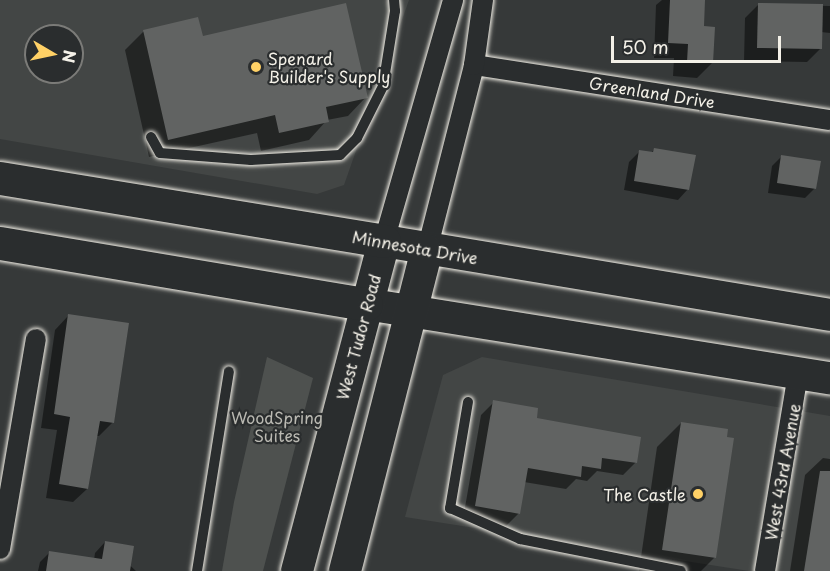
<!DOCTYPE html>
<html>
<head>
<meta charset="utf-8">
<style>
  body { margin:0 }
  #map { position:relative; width:830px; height:571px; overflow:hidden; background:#363939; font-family:"Playpen Sans",sans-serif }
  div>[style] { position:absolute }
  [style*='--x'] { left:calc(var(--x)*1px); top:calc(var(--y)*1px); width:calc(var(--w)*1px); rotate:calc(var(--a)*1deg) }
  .built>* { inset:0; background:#434645 }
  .green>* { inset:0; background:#4e514f }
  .shadow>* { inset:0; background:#0007 }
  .building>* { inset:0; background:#616362 }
  .roads { filter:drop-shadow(0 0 2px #f4f1e8) drop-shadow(0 0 2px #f4f1e8) }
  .lane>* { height:10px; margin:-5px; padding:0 5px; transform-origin:5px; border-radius:5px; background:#2a2d2e }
  .street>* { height:20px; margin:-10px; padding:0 10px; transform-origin:10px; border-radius:10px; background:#2a2d2e }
  .primary>* { height:32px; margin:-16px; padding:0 16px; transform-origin:16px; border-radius:16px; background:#2a2d2e }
  .highway>* { height:33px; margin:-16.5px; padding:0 16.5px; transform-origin:16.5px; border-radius:16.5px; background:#2a2d2e }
  .dots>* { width:16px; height:16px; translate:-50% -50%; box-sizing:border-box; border:3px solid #2a2d2e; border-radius:50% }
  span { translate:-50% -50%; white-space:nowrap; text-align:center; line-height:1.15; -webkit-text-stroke:4.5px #2a2d2e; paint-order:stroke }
  .poi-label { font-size:16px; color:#f4f1e8 }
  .left { translate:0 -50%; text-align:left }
  .right { translate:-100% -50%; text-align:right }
  .street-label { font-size:16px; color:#f4f1e8 }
  .park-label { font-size:16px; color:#bab9b2 }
  .north { position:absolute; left:24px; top:24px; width:60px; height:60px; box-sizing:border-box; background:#2a2d2e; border:2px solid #7b7b78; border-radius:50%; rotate:99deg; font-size:16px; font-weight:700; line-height:24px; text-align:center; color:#f4f1e8 }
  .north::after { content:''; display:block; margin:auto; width:21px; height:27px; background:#ffd166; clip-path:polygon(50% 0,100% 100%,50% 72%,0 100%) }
  .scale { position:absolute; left:611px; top:36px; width:170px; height:27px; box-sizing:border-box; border:3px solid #f4f1e8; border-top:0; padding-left:8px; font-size:18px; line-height:21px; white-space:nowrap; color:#f4f1e8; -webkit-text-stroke:4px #2a2d2e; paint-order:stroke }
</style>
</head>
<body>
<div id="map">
  <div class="built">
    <div style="clip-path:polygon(evenodd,0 0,409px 0,344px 185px,317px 194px,0 139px,0 0,36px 36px,72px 36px,72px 72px,36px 72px,36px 36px)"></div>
    <div style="clip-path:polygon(482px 357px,830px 416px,830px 571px,749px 571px,405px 517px,443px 375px)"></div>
  </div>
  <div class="green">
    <div style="clip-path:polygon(267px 357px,313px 378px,263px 571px,222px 571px,234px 502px)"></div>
  </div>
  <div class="shadow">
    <div style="clip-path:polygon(662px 0,704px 0,703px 28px,712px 63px,697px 78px,673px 76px,674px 58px,654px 58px,656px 5px)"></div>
    <div style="clip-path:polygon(758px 5px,830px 6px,830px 33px,821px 32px,821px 48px,807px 62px,744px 61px,745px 18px)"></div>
    <div style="clip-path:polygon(143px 32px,201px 38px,366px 97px,348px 116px,327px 120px,309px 140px,261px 151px,257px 133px,149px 157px,125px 50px)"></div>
    <div style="clip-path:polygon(655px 149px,688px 189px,678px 200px,624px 190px,629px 162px,639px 152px,651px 153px)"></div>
    <div style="clip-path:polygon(782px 156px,815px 188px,805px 198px,768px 193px,772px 166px)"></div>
    <div style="clip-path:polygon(68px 316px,113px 422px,99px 436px,96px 436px,87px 489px,73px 502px,46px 498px,57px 430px,41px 428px,55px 330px)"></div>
    <div style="clip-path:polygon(494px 402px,535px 420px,636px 462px,623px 475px,597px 471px,587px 481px,576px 479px,566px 489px,524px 482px,519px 513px,506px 526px,463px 519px,481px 415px)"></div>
    <div style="clip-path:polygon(681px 423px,715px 557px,701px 571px,639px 571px,657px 447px)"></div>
    <div style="clip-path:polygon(823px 458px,830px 459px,830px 571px,790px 571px,805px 475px)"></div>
    <div style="clip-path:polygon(105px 542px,136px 571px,38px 571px,40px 562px,50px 552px,94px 560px,95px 553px)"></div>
  </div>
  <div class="building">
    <div style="clip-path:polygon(670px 0,705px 0,704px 26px,715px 27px,713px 63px,687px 62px,688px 44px,668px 43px)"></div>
    <div style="clip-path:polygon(346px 3px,368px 98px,326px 107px,329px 122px,279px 133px,275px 115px,168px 140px,143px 30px,198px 17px,203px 36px)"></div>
    <div style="clip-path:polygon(758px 3px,823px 4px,822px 49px,757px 48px)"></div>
    <div style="clip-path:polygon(654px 148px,696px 155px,689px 190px,634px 181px,639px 150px,653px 152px)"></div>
    <div style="clip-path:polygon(781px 155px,821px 161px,816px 189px,777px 183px)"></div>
    <div style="clip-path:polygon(68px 314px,129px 323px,114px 423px,100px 421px,88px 489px,59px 484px,70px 417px,54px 414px)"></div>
    <div style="clip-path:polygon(493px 400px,538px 408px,537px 418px,641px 437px,637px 463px,602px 458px,601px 469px,582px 466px,581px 477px,528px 468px,520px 514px,475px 506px)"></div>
    <div style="clip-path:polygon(681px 422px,728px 429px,727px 437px,734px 438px,716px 558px,662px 550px)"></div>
    <div style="clip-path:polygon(820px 471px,830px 471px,830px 571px,804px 571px)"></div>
    <div style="clip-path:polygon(105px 541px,134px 546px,130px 571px,46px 571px,49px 551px,102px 559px)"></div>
  </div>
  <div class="roads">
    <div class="lane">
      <div style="--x:151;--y:137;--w:18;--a:61"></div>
      <div style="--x:160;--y:153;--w:91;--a:4.4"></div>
      <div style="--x:251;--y:160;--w:89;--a:-3.2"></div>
      <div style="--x:340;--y:155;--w:24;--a:-45"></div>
      <div style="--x:357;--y:138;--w:58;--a:-63.4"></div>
      <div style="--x:383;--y:86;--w:76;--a:-80.9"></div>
      <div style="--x:395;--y:11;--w:11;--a:-95"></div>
      <div style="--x:468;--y:402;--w:108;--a:99.6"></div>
      <div style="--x:450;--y:508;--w:77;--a:23.9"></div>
      <div style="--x:520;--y:539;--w:164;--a:11.2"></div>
      <div style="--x:197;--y:571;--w:202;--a:-80.9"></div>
    </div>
    <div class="street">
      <div style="--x:474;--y:65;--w:360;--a:8.8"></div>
      <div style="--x:384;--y:241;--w:251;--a:-74"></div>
      <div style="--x:427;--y:250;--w:191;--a:-75.7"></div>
      <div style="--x:474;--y:65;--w:66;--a:-82.1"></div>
      <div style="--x:0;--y:549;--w:213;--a:-80.3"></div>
      <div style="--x:765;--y:571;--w:201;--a:-80.5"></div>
    </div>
    <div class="primary">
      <div style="--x:366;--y:304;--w:470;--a:9.1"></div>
      <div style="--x:297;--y:571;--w:341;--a:-75.2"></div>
      <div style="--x:384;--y:241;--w:452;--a:9.4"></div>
      <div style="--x:345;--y:571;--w:331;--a:-75.7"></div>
    </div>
    <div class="highway">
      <div style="--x:0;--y:178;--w:389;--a:9.3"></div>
      <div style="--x:0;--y:243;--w:371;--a:9.5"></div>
    </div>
  </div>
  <div class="dots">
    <div style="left:256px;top:67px;background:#ffd166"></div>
    <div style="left:698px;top:494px;background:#ffd166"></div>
  </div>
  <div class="poi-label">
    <span class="left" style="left:268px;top:67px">Spenard<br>Builder's Supply</span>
    <span class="right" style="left:686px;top:494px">The Castle</span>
  </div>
  <div class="street-label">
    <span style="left:652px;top:92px;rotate:9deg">Greenland Drive</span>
    <span style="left:415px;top:247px;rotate:10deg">Minnesota Drive</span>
    <span style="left:358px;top:337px;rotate:-75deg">West Tudor Road</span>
    <span style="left:782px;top:472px;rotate:-80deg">West 43rd Avenue</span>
  </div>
  <div class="park-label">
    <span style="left:277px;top:426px">WoodSpring<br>Suites</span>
  </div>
  <div class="north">N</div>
  <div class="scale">50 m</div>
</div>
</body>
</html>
